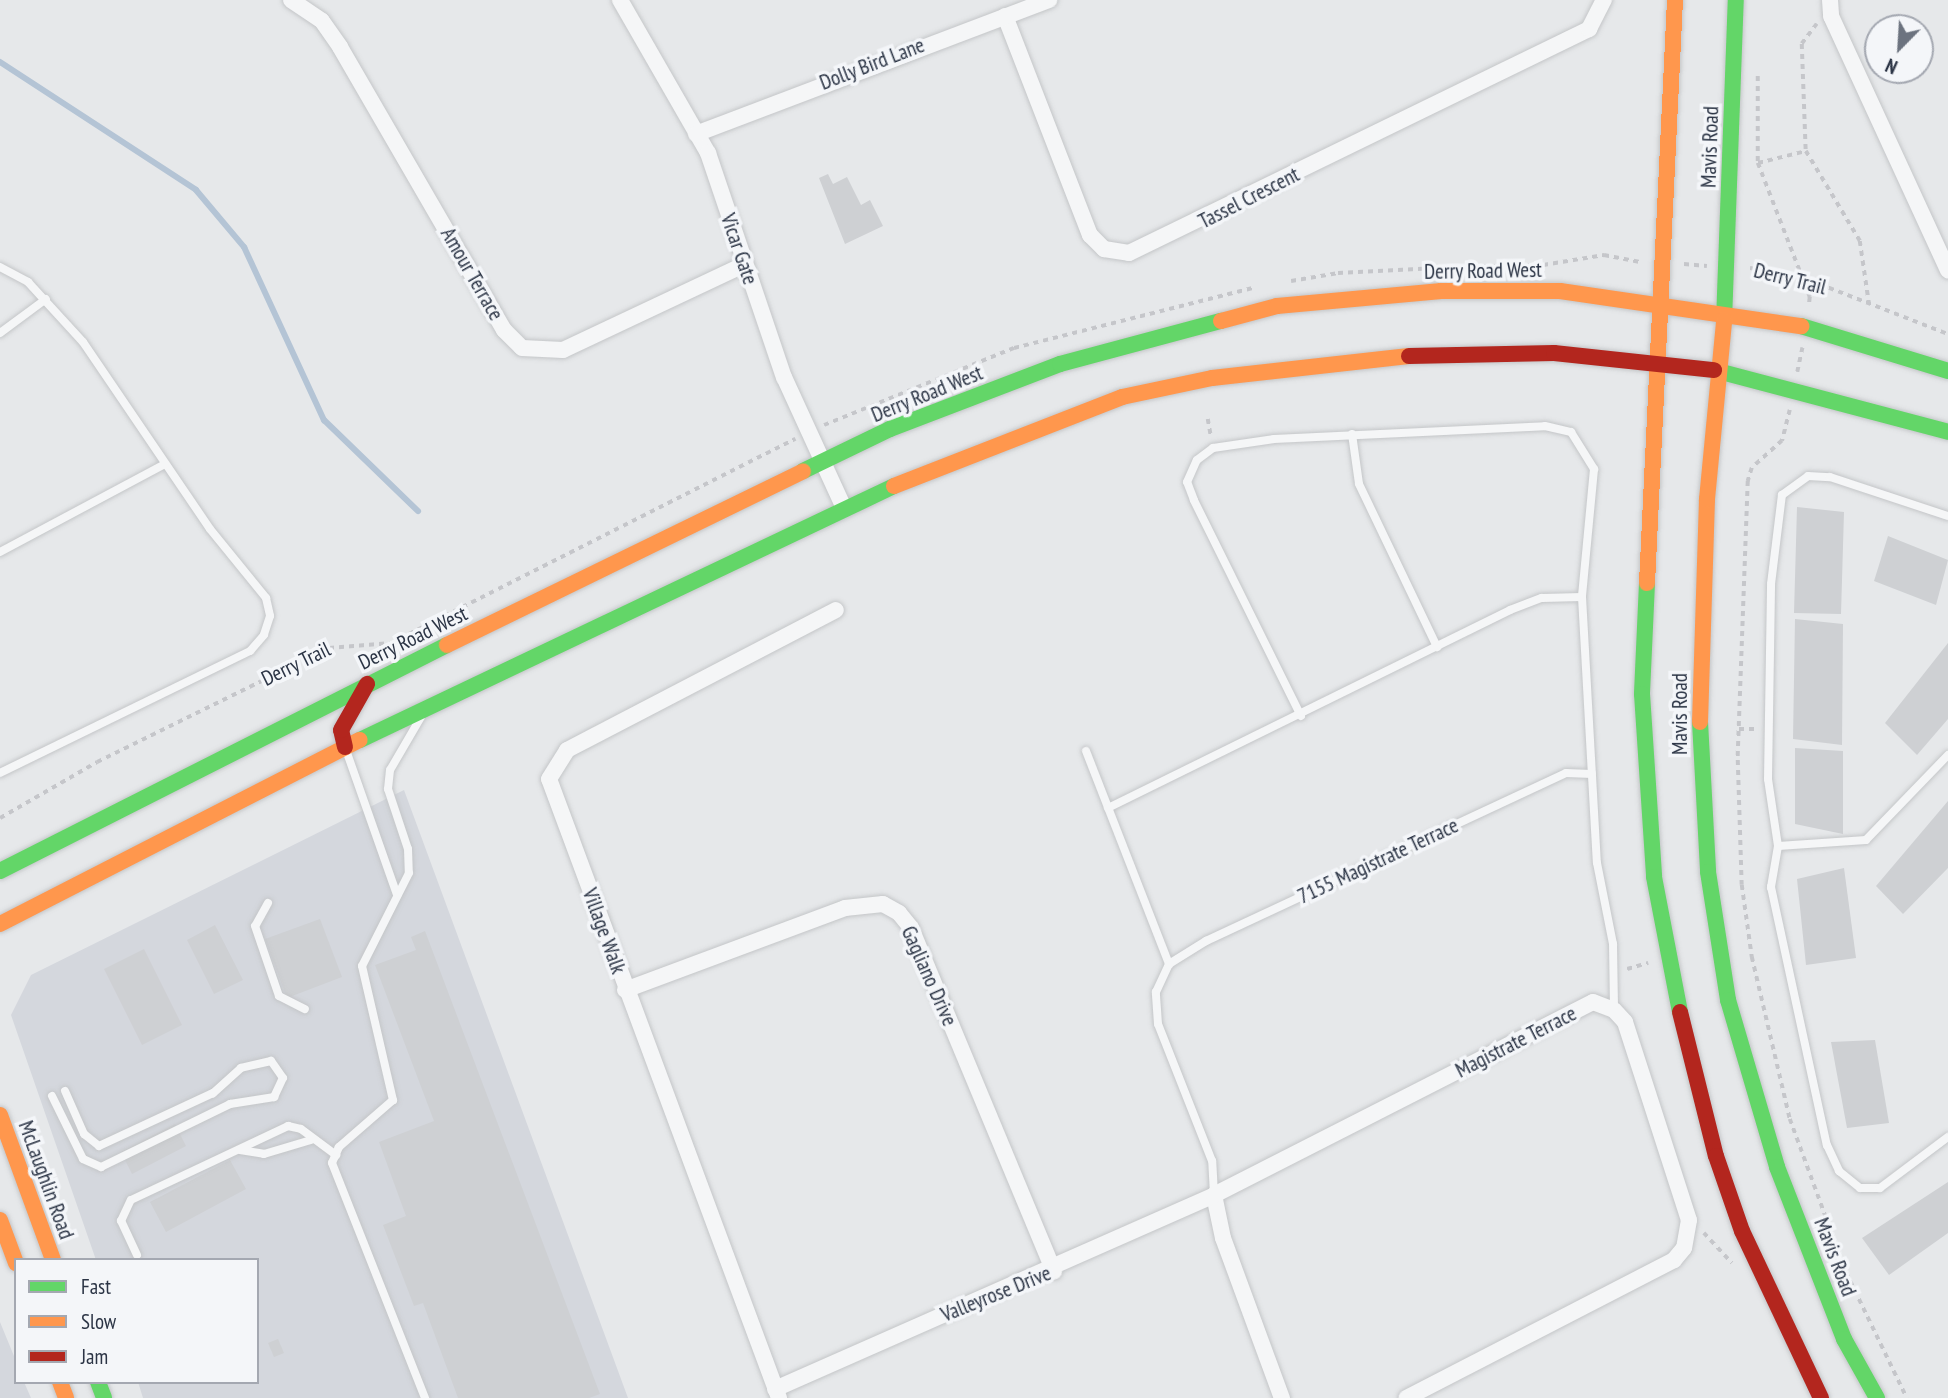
<!DOCTYPE html>
<html>
<head>
<meta charset="utf-8">
<style>
  body { margin:0 }
  #map { position:relative; width:1948px; height:1398px; overflow:hidden; background:#e6e8ea; font-family:"PT Sans Narrow",sans-serif }
  div>[style] { position:absolute }
  [style*='--x'] { left:calc(var(--x)*1px); top:calc(var(--y)*1px); width:calc(var(--w)*1px); rotate:calc(var(--a)*1deg) }
  .built>* { inset:0; background:#d4d7dd }
  .stream>* { height:6px; margin:-3px; padding:0 3px; transform-origin:3px; border-radius:3px; background:#b4c4d5 }
  .building>* { inset:0; background:#ced0d3 }
  .path>* { height:3.5px; margin-top:-1.75px; transform-origin:0; background:repeating-linear-gradient(90deg,#c5c6ca 0 5px,transparent 0 10px) }
  .roads { filter:drop-shadow(0 0 2px #c4c6c8) drop-shadow(0 0 2px #c4c6c8) }
  .lane>* { height:8px; margin:-4px; padding:0 4px; transform-origin:4px; border-radius:4px; background:#f5f6f7 }
  .street>* { height:16px; margin:-8px; padding:0 8px; transform-origin:8px; border-radius:8px; background:#f5f6f7 }
  .fast>* { height:16px; margin:-8px; padding:0 8px; transform-origin:8px; border-radius:8px; background:#63d668 }
  .slow>* { height:16px; margin:-8px; padding:0 8px; transform-origin:8px; border-radius:8px; background:#ff974d }
  .jam>* { height:16px; margin:-8px; padding:0 8px; transform-origin:8px; border-radius:8px; background:#b3261e }
  span { translate:-50% -50%; white-space:nowrap; text-align:center; line-height:1.15; -webkit-text-stroke:7px #f4f6f9; paint-order:stroke }
  .street-label { font-size:21px; color:#2b3445 }
  .legend { position:absolute; left:14px; top:1258px; width:245px; height:126px; box-sizing:border-box; background:#f4f6f9; border:2px solid #a4a8b1; margin:0; padding:9px 12px; list-style:none; font-size:21px; color:#2b3445 }
  .legend li { display:flex; align-items:center; gap:14px; height:35px }
  .legend b { width:35px; border:2px solid #a4a8b1 }
  .north { position:absolute; left:1864px; top:14px; width:70px; height:70px; box-sizing:border-box; background:#f4f6f9; border:2px solid #a4a8b1; border-radius:50%; rotate:204deg; font-size:19px; font-weight:700; line-height:28px; text-align:center; color:#2b3445 }
  .north::after { content:''; display:block; margin:auto; width:24px; height:32px; background:#6c737f; clip-path:polygon(50% 0,100% 100%,50% 72%,0 100%) }
</style>
</head>
<body>
<div id="map">
  <div class="built">
    <div style="clip-path:polygon(404px 790px,628px 1398px,143px 1398px,138px 1382px,257px 1382px,257px 1260px,96px 1260px,11px 1015px,31px 975px)"></div>
    <div style="clip-path:polygon(0 1322px,16px 1361px,16px 1382px,24px 1382px,31px 1398px,0 1398px)"></div>
  </div>
  <div class="stream">
    <div style="--x:0;--y:62;--w:234;--a:33.1"></div>
    <div style="--x:196;--y:190;--w:75;--a:49.9"></div>
    <div style="--x:244;--y:247;--w:191;--a:65.2"></div>
    <div style="--x:324;--y:420;--w:131;--a:44.1"></div>
  </div>
  <div class="building">
    <div style="clip-path:polygon(828px 174px,833px 184px,847px 177px,861px 205px,870px 200px,883px 226px,845px 244px,819px 178px)"></div>
    <div style="clip-path:polygon(1797px 507px,1844px 512px,1841px 614px,1794px 613px)"></div>
    <div style="clip-path:polygon(1888px 536px,1948px 560px,1936px 605px,1874px 581px)"></div>
    <div style="clip-path:polygon(1795px 619px,1843px 624px,1842px 745px,1793px 739px)"></div>
    <div style="clip-path:polygon(1948px 643px,1948px 719px,1917px 755px,1885px 723px)"></div>
    <div style="clip-path:polygon(1795px 748px,1843px 751px,1843px 834px,1795px 824px)"></div>
    <div style="clip-path:polygon(1948px 801px,1948px 868px,1903px 914px,1876px 886px)"></div>
    <div style="clip-path:polygon(1844px 868px,1856px 958px,1806px 965px,1797px 879px)"></div>
    <div style="clip-path:polygon(320px 919px,342px 977px,287px 998px,265px 939px)"></div>
    <div style="clip-path:polygon(215px 925px,243px 980px,214px 994px,187px 940px)"></div>
    <div style="clip-path:polygon(425px 931px,600px 1394px,589px 1398px,458px 1398px,423px 1303px,414px 1306px,383px 1225px,406px 1216px,379px 1142px,434px 1121px,375px 965px,416px 950px,411px 937px)"></div>
    <div style="clip-path:polygon(144px 949px,182px 1025px,142px 1045px,104px 969px)"></div>
    <div style="clip-path:polygon(1875px 1040px,1889px 1123px,1847px 1128px,1831px 1042px)"></div>
    <div style="clip-path:polygon(175px 1124px,186px 1146px,132px 1174px,121px 1152px)"></div>
    <div style="clip-path:polygon(230px 1160px,246px 1189px,166px 1232px,150px 1202px)"></div>
    <div style="clip-path:polygon(1948px 1182px,1948px 1233px,1889px 1275px,1862px 1238px)"></div>
    <div style="clip-path:polygon(278px 1339px,284px 1353px,274px 1357px,268px 1343px)"></div>
  </div>
  <div class="path">
    <div style="--x:1817;--y:24;--w:25;--a:127"></div>
    <div style="--x:1802;--y:44;--w:107;--a:87.9"></div>
    <div style="--x:1806;--y:151;--w:105;--a:59"></div>
    <div style="--x:1860;--y:241;--w:63;--a:81.7"></div>
    <div style="--x:1758;--y:76;--w:87;--a:90"></div>
    <div style="--x:1758;--y:163;--w:144;--a:68.8"></div>
    <div style="--x:1810;--y:297;--w:9;--a:96"></div>
    <div style="--x:1758;--y:163;--w:49;--a:-14"></div>
    <div style="--x:1684;--y:264;--w:23;--a:5"></div>
    <div style="--x:1444;--y:267;--w:99;--a:-1.2"></div>
    <div style="--x:1543;--y:265;--w:62;--a:-9.3"></div>
    <div style="--x:1604;--y:255;--w:38;--a:11"></div>
    <div style="--x:1750;--y:268;--w:52;--a:10"></div>
    <div style="--x:1801;--y:277;--w:158;--a:21.2"></div>
    <div style="--x:1291;--y:281;--w:48;--a:-9.7"></div>
    <div style="--x:1338;--y:273;--w:99;--a:-2.9"></div>
    <div style="--x:1797;--y:372;--w:25;--a:-78"></div>
    <div style="--x:1790;--y:410;--w:32;--a:104"></div>
    <div style="--x:1782;--y:441;--w:40;--a:138"></div>
    <div style="--x:1752;--y:468;--w:14;--a:107"></div>
    <div style="--x:1748;--y:481;--w:279;--a:92.1"></div>
    <div style="--x:1738;--y:760;--w:125;--a:88.2"></div>
    <div style="--x:1742;--y:885;--w:73;--a:82.1"></div>
    <div style="--x:1752;--y:957;--w:166;--a:76.8"></div>
    <div style="--x:1790;--y:1119;--w:163;--a:69.9"></div>
    <div style="--x:1846;--y:1272;--w:140;--a:64.2"></div>
    <div style="--x:1208;--y:419;--w:17;--a:80"></div>
    <div style="--x:824;--y:425;--w:205;--a:-22.1"></div>
    <div style="--x:1014;--y:348;--w:246;--a:-14.1"></div>
    <div style="--x:1739;--y:729;--w:15;--a:0"></div>
    <div style="--x:0;--y:818;--w:112;--a:-30"></div>
    <div style="--x:97;--y:762;--w:258;--a:-26.2"></div>
    <div style="--x:329;--y:648;--w:62;--a:-4.6"></div>
    <div style="--x:391;--y:643;--w:453;--a:-26.8"></div>
    <div style="--x:1627;--y:969;--w:22;--a:-16"></div>
    <div style="--x:1704;--y:1233;--w:41;--a:47"></div>
  </div>
  <div class="roads">
    <div class="lane">
      <div style="--x:0;--y:267;--w:32;--a:28"></div>
      <div style="--x:28;--y:282;--w:81;--a:47.5"></div>
      <div style="--x:83;--y:342;--w:226;--a:55.8"></div>
      <div style="--x:210;--y:529;--w:89;--a:50.9"></div>
      <div style="--x:266;--y:598;--w:18;--a:77"></div>
      <div style="--x:270;--y:616;--w:20;--a:108"></div>
      <div style="--x:264;--y:635;--w:21;--a:131"></div>
      <div style="--x:250;--y:651;--w:278;--a:154"></div>
      <div style="--x:0;--y:333;--w:57;--a:-36.5"></div>
      <div style="--x:1352;--y:434;--w:50;--a:82"></div>
      <div style="--x:1359;--y:484;--w:181;--a:64.4"></div>
      <div style="--x:0;--y:552;--w:187;--a:-28.1"></div>
      <div style="--x:1301;--y:716;--w:241;--a:-116.4"></div>
      <div style="--x:1194;--y:500;--w:19;--a:-111"></div>
      <div style="--x:1187;--y:482;--w:24;--a:-66"></div>
      <div style="--x:1197;--y:460;--w:20;--a:-37"></div>
      <div style="--x:1213;--y:448;--w:62;--a:-8.4"></div>
      <div style="--x:1274;--y:439;--w:271;--a:-2.7"></div>
      <div style="--x:1545;--y:426;--w:27;--a:13"></div>
      <div style="--x:1571;--y:432;--w:44;--a:58.1"></div>
      <div style="--x:1594;--y:469;--w:129;--a:95.4"></div>
      <div style="--x:1582;--y:597;--w:266;--a:86.8"></div>
      <div style="--x:1597;--y:863;--w:83;--a:78.8"></div>
      <div style="--x:1613;--y:944;--w:66;--a:89.1"></div>
      <div style="--x:421;--y:717;--w:61;--a:120.3"></div>
      <div style="--x:390;--y:770;--w:19;--a:96"></div>
      <div style="--x:388;--y:789;--w:63;--a:71.6"></div>
      <div style="--x:408;--y:849;--w:24;--a:88"></div>
      <div style="--x:409;--y:873;--w:104;--a:116.8"></div>
      <div style="--x:362;--y:966;--w:138;--a:77"></div>
      <div style="--x:393;--y:1100;--w:72;--a:139"></div>
      <div style="--x:339;--y:1147;--w:17;--a:114"></div>
      <div style="--x:332;--y:1163;--w:253;--a:68.4"></div>
      <div style="--x:346;--y:750;--w:154;--a:70.6"></div>
      <div style="--x:1086;--y:751;--w:229;--a:68.7"></div>
      <div style="--x:1948;--y:755;--w:118;--a:134"></div>
      <div style="--x:1866;--y:840;--w:88;--a:176.1"></div>
      <div style="--x:1778;--y:846;--w:42;--a:99.7"></div>
      <div style="--x:1771;--y:887;--w:264;--a:77.8"></div>
      <div style="--x:1827;--y:1145;--w:29;--a:65"></div>
      <div style="--x:1839;--y:1171;--w:27;--a:39"></div>
      <div style="--x:1860;--y:1188;--w:20;--a:0"></div>
      <div style="--x:1880;--y:1188;--w:85;--a:-36.9"></div>
      <div style="--x:1108;--y:808;--w:448;--a:-26.2"></div>
      <div style="--x:1510;--y:610;--w:34;--a:-21"></div>
      <div style="--x:1542;--y:598;--w:40;--a:-1.4"></div>
      <div style="--x:1778;--y:846;--w:68;--a:-98.5"></div>
      <div style="--x:1768;--y:779;--w:195;--a:-89.1"></div>
      <div style="--x:1771;--y:584;--w:90;--a:-83"></div>
      <div style="--x:1782;--y:495;--w:32;--a:-36"></div>
      <div style="--x:1808;--y:476;--w:22;--a:3"></div>
      <div style="--x:1830;--y:477;--w:124;--a:18.3"></div>
      <div style="--x:268;--y:903;--w:26;--a:119"></div>
      <div style="--x:255;--y:926;--w:74;--a:71.1"></div>
      <div style="--x:279;--y:996;--w:29;--a:27"></div>
      <div style="--x:52;--y:1096;--w:70;--a:63.8"></div>
      <div style="--x:83;--y:1159;--w:20;--a:24"></div>
      <div style="--x:101;--y:1167;--w:144;--a:-26"></div>
      <div style="--x:230;--y:1104;--w:45;--a:-9"></div>
      <div style="--x:274;--y:1097;--w:21;--a:-65"></div>
      <div style="--x:283;--y:1078;--w:21;--a:-125"></div>
      <div style="--x:271;--y:1061;--w:31;--a:167"></div>
      <div style="--x:241;--y:1068;--w:38;--a:138"></div>
      <div style="--x:213;--y:1093;--w:126;--a:155.1"></div>
      <div style="--x:99;--y:1146;--w:19;--a:-141"></div>
      <div style="--x:84;--y:1134;--w:47;--a:-113.8"></div>
      <div style="--x:240;--y:1150;--w:24;--a:9"></div>
      <div style="--x:264;--y:1154;--w:49;--a:-16.6"></div>
      <div style="--x:1214;--y:1195;--w:34;--a:-93"></div>
      <div style="--x:1212;--y:1161;--w:147;--a:-111.5"></div>
      <div style="--x:1158;--y:1024;--w:32;--a:-94"></div>
      <div style="--x:1156;--y:992;--w:31;--a:-65"></div>
      <div style="--x:1169;--y:964;--w:44;--a:-31.9"></div>
      <div style="--x:1206;--y:941;--w:397;--a:-25"></div>
      <div style="--x:1566;--y:773;--w:26;--a:2"></div>
      <div style="--x:137;--y:1255;--w:38;--a:-115"></div>
      <div style="--x:121;--y:1221;--w:23;--a:-65"></div>
      <div style="--x:131;--y:1200;--w:174;--a:-25.2"></div>
      <div style="--x:288;--y:1126;--w:13;--a:13"></div>
      <div style="--x:301;--y:1129;--w:44;--a:36.6"></div>
    </div>
    <div class="street">
      <div style="--x:291;--y:0;--w:37;--a:34"></div>
      <div style="--x:322;--y:21;--w:32;--a:55"></div>
      <div style="--x:340;--y:47;--w:327;--a:59.9"></div>
      <div style="--x:504;--y:330;--w:25;--a:45"></div>
      <div style="--x:522;--y:348;--w:41;--a:2.8"></div>
      <div style="--x:563;--y:350;--w:200;--a:-25.2"></div>
      <div style="--x:620;--y:0;--w:177;--a:60.1"></div>
      <div style="--x:708;--y:153;--w:237;--a:71.3"></div>
      <div style="--x:784;--y:377;--w:142;--a:65.4"></div>
      <div style="--x:1830;--y:0;--w:16;--a:86"></div>
      <div style="--x:1831;--y:16;--w:280;--a:65.3"></div>
      <div style="--x:1005;--y:16;--w:235;--a:68.8"></div>
      <div style="--x:1090;--y:235;--w:20;--a:45"></div>
      <div style="--x:1104;--y:249;--w:25;--a:9"></div>
      <div style="--x:1129;--y:253;--w:512;--a:-25.96"></div>
      <div style="--x:1589;--y:29;--w:33;--a:-63"></div>
      <div style="--x:696;--y:134;--w:378;--a:-20.8"></div>
      <div style="--x:625;--y:990;--w:235;--a:-20.4"></div>
      <div style="--x:845;--y:908;--w:38;--a:-6"></div>
      <div style="--x:883;--y:904;--w:18;--a:29"></div>
      <div style="--x:899;--y:913;--w:19;--a:51"></div>
      <div style="--x:911;--y:928;--w:372;--a:67.4"></div>
      <div style="--x:1214;--y:1195;--w:44;--a:78.2"></div>
      <div style="--x:1223;--y:1238;--w:171;--a:69.8"></div>
      <div style="--x:775;--y:1389;--w:480;--a:-23.8"></div>
      <div style="--x:1214;--y:1195;--w:425;--a:-27"></div>
      <div style="--x:1593;--y:1002;--w:22;--a:21"></div>
      <div style="--x:1614;--y:1010;--w:16;--a:47"></div>
      <div style="--x:1625;--y:1022;--w:208;--a:72.1"></div>
      <div style="--x:1689;--y:1220;--w:28;--a:100"></div>
      <div style="--x:1684;--y:1248;--w:16;--a:130"></div>
      <div style="--x:1674;--y:1260;--w:301;--a:152.7"></div>
      <div style="--x:779;--y:1398;--w:660;--a:-110.38"></div>
      <div style="--x:549;--y:779;--w:34;--a:-58"></div>
      <div style="--x:567;--y:750;--w:303;--a:-27.5"></div>
    </div>
    <div class="fast">
      <div style="--x:1724;--y:321;--w:321;--a:-87.9"></div>
      <div style="--x:1801;--y:326;--w:154;--a:17"></div>
      <div style="--x:1714;--y:370;--w:242;--a:14.8"></div>
      <div style="--x:803;--y:471;--w:97;--a:-25.8"></div>
      <div style="--x:890;--y:429;--w:182;--a:-20.9"></div>
      <div style="--x:1060;--y:364;--w:167;--a:-15"></div>
      <div style="--x:1647;--y:583;--w:111;--a:92.6"></div>
      <div style="--x:1642;--y:694;--w:183;--a:86.2"></div>
      <div style="--x:1654;--y:877;--w:137;--a:79.1"></div>
      <div style="--x:1700;--y:722;--w:150;--a:86.9"></div>
      <div style="--x:1708;--y:872;--w:130;--a:81.1"></div>
      <div style="--x:1728;--y:1000;--w:174;--a:73.6"></div>
      <div style="--x:1777;--y:1167;--w:185;--a:68.7"></div>
      <div style="--x:1844;--y:1339;--w:68;--a:60.8"></div>
      <div style="--x:360;--y:740;--w:591;--a:-25.44"></div>
      <div style="--x:0;--y:871;--w:501;--a:-26.82"></div>
      <div style="--x:98;--y:1382;--w:17;--a:69"></div>
    </div>
    <div class="slow">
      <div style="--x:1221;--y:321;--w:58;--a:-15"></div>
      <div style="--x:1277;--y:306;--w:165;--a:-5.2"></div>
      <div style="--x:1441;--y:291;--w:119;--a:0"></div>
      <div style="--x:1560;--y:291;--w:244;--a:8.3"></div>
      <div style="--x:894;--y:486;--w:245;--a:-21.3"></div>
      <div style="--x:1122;--y:397;--w:92;--a:-11.9"></div>
      <div style="--x:1212;--y:378;--w:198;--a:-6.4"></div>
      <div style="--x:1647;--y:583;--w:584;--a:-87.25"></div>
      <div style="--x:447;--y:645;--w:396;--a:-26"></div>
      <div style="--x:1700;--y:722;--w:223;--a:-88.2"></div>
      <div style="--x:1707;--y:499;--w:179;--a:-84.5"></div>
      <div style="--x:0;--y:924;--w:404;--a:-27.1"></div>
      <div style="--x:0;--y:1115;--w:154;--a:69.9"></div>
      <div style="--x:0;--y:1220;--w:46;--a:69.6"></div>
      <div style="--x:60;--y:1382;--w:17;--a:69"></div>
    </div>
    <div class="jam">
      <div style="--x:1409;--y:356;--w:145;--a:-1.2"></div>
      <div style="--x:1554;--y:353;--w:161;--a:6.1"></div>
      <div style="--x:345;--y:747;--w:17;--a:-103"></div>
      <div style="--x:341;--y:730;--w:53;--a:-60.5"></div>
      <div style="--x:1680;--y:1012;--w:148;--a:76"></div>
      <div style="--x:1716;--y:1156;--w:79;--a:70.9"></div>
      <div style="--x:1742;--y:1231;--w:185;--a:64.7"></div>
    </div>
  </div>
  <div class="street-label">
    <span style="left:872px;top:64px;rotate:-21deg">Dolly Bird Lane</span>
    <span style="left:1710px;top:147px;rotate:-88deg">Mavis Road</span>
    <span style="left:1249px;top:198px;rotate:-27deg">Tassel Crescent</span>
    <span style="left:739px;top:249px;rotate:71deg">Vicar Gate</span>
    <span style="left:1483px;top:271px;rotate:-1deg">Derry Road West</span>
    <span style="left:472px;top:274px;rotate:60deg">Amour Terrace</span>
    <span style="left:1790px;top:279px;rotate:14deg">Derry Trail</span>
    <span style="left:927px;top:394px;rotate:-22deg">Derry Road West</span>
    <span style="left:413px;top:638px;rotate:-26deg">Derry Road West</span>
    <span style="left:296px;top:664px;rotate:-26deg">Derry Trail</span>
    <span style="left:1680px;top:714px;rotate:-90deg">Mavis Road</span>
    <span style="left:1378px;top:861px;rotate:-25deg">7155 Magistrate Terrace</span>
    <span style="left:604px;top:931px;rotate:70deg">Village Walk</span>
    <span style="left:929px;top:976px;rotate:66deg">Gagliano Drive</span>
    <span style="left:1516px;top:1042px;rotate:-27deg">Magistrate Terrace</span>
    <span style="left:46px;top:1180px;rotate:70deg">McLaughlin Road</span>
    <span style="left:1835px;top:1257px;rotate:69deg">Mavis Road</span>
    <span style="left:996px;top:1294px;rotate:-22deg">Valleyrose Drive</span>
  </div>
  <ul class="legend">
  <li><b style="height:9px;background:#63d668"></b>Fast</li>
  <li><b style="height:9px;background:#ff974d"></b>Slow</li>
  <li><b style="height:9px;background:#b3261e"></b>Jam</li>
  </ul>
  <div class="north">N</div>
</div>
</body>
</html>
